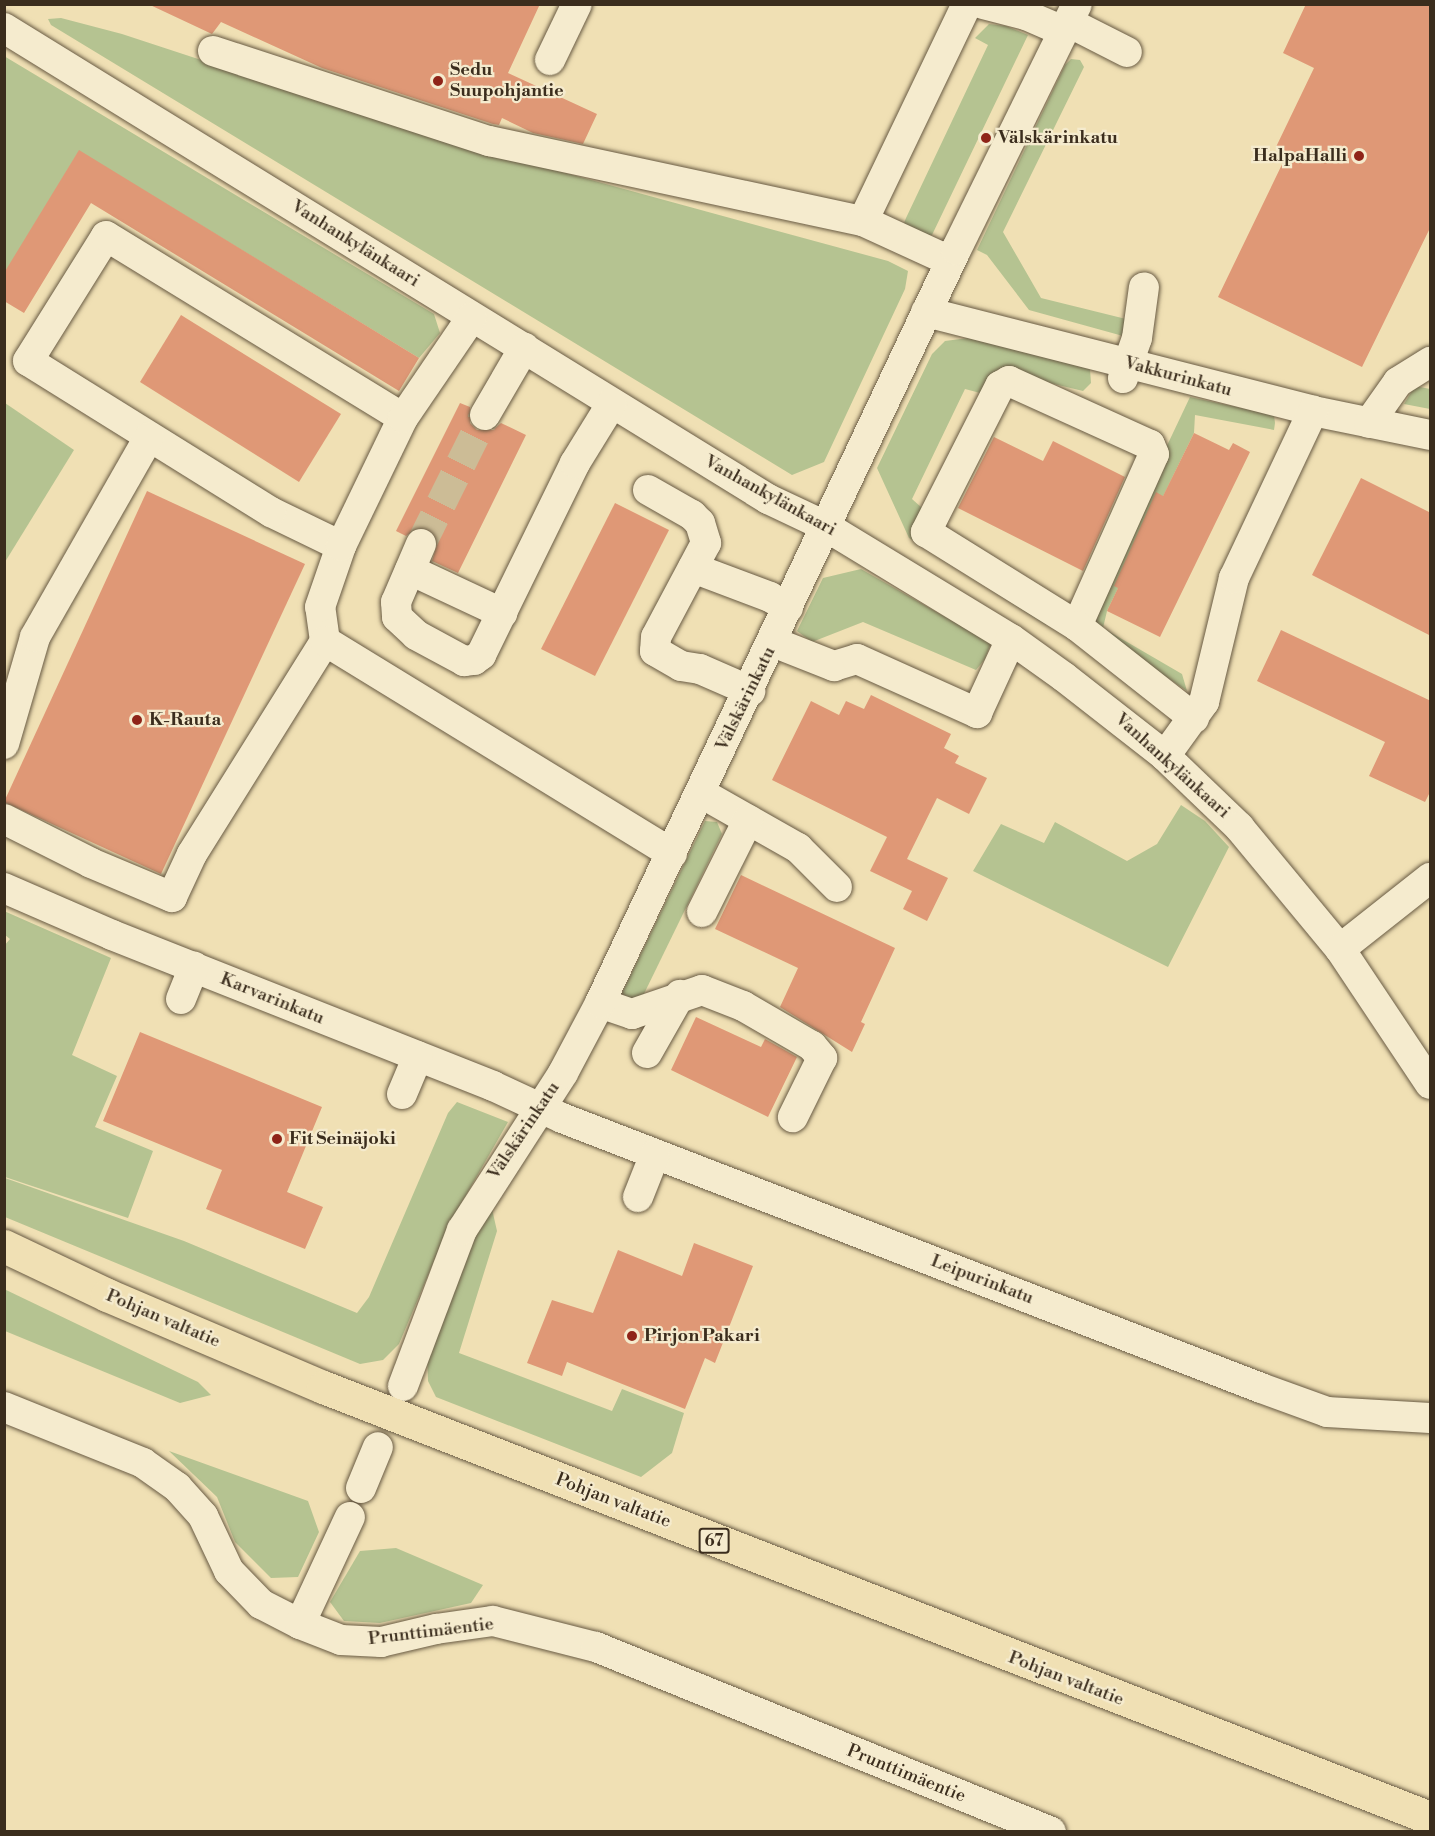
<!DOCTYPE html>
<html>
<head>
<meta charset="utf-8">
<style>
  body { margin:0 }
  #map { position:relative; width:1435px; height:1836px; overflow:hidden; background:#f0e0b4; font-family:"Libre Bodoni",serif }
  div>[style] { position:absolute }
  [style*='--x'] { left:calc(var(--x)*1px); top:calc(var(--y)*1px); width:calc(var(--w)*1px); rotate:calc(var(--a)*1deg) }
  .green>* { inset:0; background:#b5c391 }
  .building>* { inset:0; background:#df9876 }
  .minor-tunnel>* { height:30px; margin-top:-15px; transform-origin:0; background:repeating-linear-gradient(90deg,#ccbc96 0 30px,transparent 0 45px) }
  .roads { filter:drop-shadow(0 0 2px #685a43) drop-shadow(0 0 2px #685a43) }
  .minor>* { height:30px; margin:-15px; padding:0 15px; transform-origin:15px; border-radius:15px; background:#f5ebce }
  .major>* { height:33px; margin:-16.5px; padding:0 16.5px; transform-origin:16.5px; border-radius:16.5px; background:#f0e0b4 }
  .dots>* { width:16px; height:16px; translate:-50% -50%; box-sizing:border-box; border:3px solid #f5ebce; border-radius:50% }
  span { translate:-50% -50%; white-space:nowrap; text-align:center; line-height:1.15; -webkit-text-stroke:4.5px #f5ebce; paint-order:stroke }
  .shield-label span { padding:2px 4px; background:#f5ebce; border:2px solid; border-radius:4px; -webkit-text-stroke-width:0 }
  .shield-label { font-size:16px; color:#3b2d1d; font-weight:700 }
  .poi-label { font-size:18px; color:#3b2d1d; font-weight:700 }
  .left { translate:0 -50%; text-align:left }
  .right { translate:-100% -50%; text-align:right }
  .street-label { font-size:18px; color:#3b2d1d }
  .frame { position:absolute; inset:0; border:6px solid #3b2d1d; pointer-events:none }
</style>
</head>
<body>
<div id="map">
  <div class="green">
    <div style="clip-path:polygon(61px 18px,122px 34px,448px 141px,888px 261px,908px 271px,905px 289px,824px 462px,792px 475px,51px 25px,48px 19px)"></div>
    <div style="clip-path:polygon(989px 24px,1006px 26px,1028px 35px,932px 235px,922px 237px,902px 228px,906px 218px,988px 45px,975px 38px)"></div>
    <div style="clip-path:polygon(4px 56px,434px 314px,440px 333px,419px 358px,79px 151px,5px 273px)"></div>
    <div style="clip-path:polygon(1071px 59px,1080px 60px,1084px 67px,1003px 232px,1041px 298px,1126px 319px,1123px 336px,1029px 310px,987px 255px,977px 250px,1065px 65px)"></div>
    <div style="clip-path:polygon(968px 338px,1090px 369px,1091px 383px,1083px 391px,1005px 372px,984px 394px,965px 389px,912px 499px,1048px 620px,1046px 625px,909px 538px,877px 468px,932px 354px,945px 341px)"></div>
    <div style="clip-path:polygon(1415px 386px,1430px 389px,1430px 409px,1404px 404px)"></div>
    <div style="clip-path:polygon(1190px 397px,1274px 415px,1275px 423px,1274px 430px,1195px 415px,1194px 433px,1107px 611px,1103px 628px,1182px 674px,1187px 691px,1084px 621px)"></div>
    <div style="clip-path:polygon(5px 403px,74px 450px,5px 562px)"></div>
    <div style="clip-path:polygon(861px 569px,991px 643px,985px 659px,976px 670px,863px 622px,812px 642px,797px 631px,823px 578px)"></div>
    <div style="clip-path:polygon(1181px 805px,1205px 821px,1229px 847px,1168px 967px,973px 871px,1001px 824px,1044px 843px,1055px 822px,1127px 861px,1157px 844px)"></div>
    <div style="clip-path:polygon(705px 821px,717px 822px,722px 834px,640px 1002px,629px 1001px,622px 993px)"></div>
    <div style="clip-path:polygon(4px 911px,111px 958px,72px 1055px,117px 1076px,95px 1127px,153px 1151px,128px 1218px,5px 1177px,4px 946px,10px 939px,5px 935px)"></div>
    <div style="clip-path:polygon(457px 1102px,508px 1122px,450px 1223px,399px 1344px,383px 1360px,360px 1364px,5px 1217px,5px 1178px,184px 1241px,357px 1313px,369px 1297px,448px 1113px)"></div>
    <div style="clip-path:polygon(492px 1209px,497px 1231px,459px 1353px,612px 1411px,622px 1389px,684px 1413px,672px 1453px,641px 1477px,436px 1397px,428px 1381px,427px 1352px,473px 1240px)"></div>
    <div style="clip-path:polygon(4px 1289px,198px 1382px,211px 1395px,180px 1403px,5px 1331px)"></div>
    <div style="clip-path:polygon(169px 1451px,308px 1501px,319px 1532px,298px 1577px,271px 1578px,235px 1542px,217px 1497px)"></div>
    <div style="clip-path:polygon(396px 1548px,483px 1585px,471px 1603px,380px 1623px,344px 1621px,330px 1602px,360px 1551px)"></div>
  </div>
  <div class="building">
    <div style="clip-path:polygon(148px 4px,540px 4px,508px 73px,597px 114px,583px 144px,533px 133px,502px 118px,499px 125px,493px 124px,322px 68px,221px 22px,212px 34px)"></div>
    <div style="clip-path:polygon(1306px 4px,1431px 4px,1431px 226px,1362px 367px,1218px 297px,1288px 152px,1276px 147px,1314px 68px,1283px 53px)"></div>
    <div style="clip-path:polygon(79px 150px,419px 358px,399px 391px,91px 203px,24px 313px,4px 301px,4px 273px)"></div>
    <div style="clip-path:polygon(181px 315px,341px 414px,299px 482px,140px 382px)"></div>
    <div style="clip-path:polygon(460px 403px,470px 407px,470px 423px,477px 430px,493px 430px,501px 423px,526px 435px,458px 573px,432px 561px,438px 541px,428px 528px,418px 527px,406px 536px,396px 531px)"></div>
    <div style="clip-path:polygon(1194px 433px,1229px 450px,1233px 443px,1250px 452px,1160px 637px,1107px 611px,1118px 588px,1114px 586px,1156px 492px,1163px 496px)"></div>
    <div style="clip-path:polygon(994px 437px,1043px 461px,1053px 441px,1125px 477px,1083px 571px,958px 508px)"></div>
    <div style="clip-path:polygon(1361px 478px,1431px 513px,1431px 636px,1312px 575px)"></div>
    <div style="clip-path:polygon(147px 491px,305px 564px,161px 874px,4px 802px)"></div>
    <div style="clip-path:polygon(615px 503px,669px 530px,595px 676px,541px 649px)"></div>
    <div style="clip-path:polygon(1281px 630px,1431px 701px,1431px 790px,1425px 802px,1369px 776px,1385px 742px,1257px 681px)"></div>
    <div style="clip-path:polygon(871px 695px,951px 734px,944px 748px,959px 756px,955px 763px,987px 778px,969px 814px,937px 798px,907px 859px,948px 878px,927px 921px,903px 909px,912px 891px,870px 871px,887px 837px,772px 780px,811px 701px,839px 715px,846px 701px,864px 709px)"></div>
    <div style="clip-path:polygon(741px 875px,895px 948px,861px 1022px,865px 1024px,852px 1052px,780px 1007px,798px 968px,715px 929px)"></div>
    <div style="clip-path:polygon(696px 1017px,761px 1047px,765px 1039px,797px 1057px,768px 1117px,671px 1070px)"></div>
    <div style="clip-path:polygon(140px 1032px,322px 1107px,287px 1192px,323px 1207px,305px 1249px,206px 1209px,222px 1170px,103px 1121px)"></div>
    <div style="clip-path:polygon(694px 1243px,753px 1266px,715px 1363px,705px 1358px,685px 1409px,567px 1362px,562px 1376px,527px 1363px,552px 1300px,593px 1313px,618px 1250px,682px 1276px)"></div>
  </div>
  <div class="minor-tunnel">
    <div style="--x:421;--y:544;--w:144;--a:-63.6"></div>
  </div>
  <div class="roads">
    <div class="minor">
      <div style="--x:983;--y:4;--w:44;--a:14.3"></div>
      <div style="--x:1026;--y:15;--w:40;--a:23.4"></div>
      <div style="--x:1068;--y:22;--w:66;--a:27"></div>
      <div style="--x:4;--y:28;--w:898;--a:31.65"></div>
      <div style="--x:768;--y:499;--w:63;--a:25.3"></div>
      <div style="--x:825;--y:526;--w:218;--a:31.3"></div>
      <div style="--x:1011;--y:639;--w:65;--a:35.6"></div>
      <div style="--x:1064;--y:677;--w:128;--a:38"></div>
      <div style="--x:1165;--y:756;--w:103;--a:43.8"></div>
      <div style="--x:1239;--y:827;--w:158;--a:50.4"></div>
      <div style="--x:1340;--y:949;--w:162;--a:56.3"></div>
      <div style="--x:213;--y:51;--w:290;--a:18.1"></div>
      <div style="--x:489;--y:141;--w:382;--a:12.1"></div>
      <div style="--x:863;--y:221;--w:96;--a:24.7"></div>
      <div style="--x:550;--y:60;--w:62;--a:-64.3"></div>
      <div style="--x:863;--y:221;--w:241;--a:-64.4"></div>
      <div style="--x:926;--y:312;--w:399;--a:14.3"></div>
      <div style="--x:1313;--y:411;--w:119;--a:11.6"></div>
      <div style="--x:1123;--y:378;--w:42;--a:-70.7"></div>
      <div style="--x:1137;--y:338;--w:51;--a:-82.2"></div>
      <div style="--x:485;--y:415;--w:78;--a:-59.8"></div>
      <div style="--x:1369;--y:423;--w:50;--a:-54.7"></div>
      <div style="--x:1398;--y:382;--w:38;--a:-32"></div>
      <div style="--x:648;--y:490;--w:51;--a:29.6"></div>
      <div style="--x:692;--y:515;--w:11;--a:45"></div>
      <div style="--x:700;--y:523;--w:21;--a:73"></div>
      <div style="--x:706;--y:543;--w:106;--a:118"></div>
      <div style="--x:656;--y:637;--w:14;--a:94"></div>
      <div style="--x:655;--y:651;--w:30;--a:30"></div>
      <div style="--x:681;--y:666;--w:19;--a:9"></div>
      <div style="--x:700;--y:669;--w:55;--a:23.7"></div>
      <div style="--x:421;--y:544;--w:63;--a:113.3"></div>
      <div style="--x:396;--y:602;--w:15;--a:86"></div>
      <div style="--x:397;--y:617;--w:26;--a:43"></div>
      <div style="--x:416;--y:635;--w:55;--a:28.4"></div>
      <div style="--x:464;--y:661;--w:10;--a:-6"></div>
      <div style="--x:474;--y:660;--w:9;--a:-36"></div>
      <div style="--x:481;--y:655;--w:214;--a:-63.9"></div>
      <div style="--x:575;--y:463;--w:70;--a:-58.3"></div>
      <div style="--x:341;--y:546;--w:78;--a:-154.1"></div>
      <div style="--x:271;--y:512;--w:286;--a:-148.1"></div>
      <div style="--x:28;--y:361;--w:147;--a:-58"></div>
      <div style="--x:106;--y:236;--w:348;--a:31.5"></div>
      <div style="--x:693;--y:568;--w:82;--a:20.6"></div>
      <div style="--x:770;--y:597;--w:21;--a:31"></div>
      <div style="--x:410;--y:570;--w:102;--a:25.1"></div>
      <div style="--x:1077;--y:626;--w:188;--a:-65.9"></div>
      <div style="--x:1154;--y:454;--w:10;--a:-114"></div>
      <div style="--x:1150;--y:445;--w:155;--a:-155.6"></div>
      <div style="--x:1009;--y:381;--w:10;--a:151"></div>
      <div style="--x:1000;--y:386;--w:164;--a:116.9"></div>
      <div style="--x:926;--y:532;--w:178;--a:31.9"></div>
      <div style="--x:1077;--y:626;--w:149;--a:38.2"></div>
      <div style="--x:325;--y:641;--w:34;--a:-98"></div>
      <div style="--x:320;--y:607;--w:65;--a:-71"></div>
      <div style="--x:341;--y:546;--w:142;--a:-64.2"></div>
      <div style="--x:403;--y:418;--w:122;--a:-55.7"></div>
      <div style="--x:773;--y:642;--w:66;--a:21.5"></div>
      <div style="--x:834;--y:666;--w:24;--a:-17"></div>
      <div style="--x:857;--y:659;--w:132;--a:24.2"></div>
      <div style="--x:977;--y:713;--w:81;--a:-65.3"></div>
      <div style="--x:4;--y:744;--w:111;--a:-73.8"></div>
      <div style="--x:35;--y:637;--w:230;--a:-60.3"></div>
      <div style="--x:1165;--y:756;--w:67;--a:-54.2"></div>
      <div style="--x:1204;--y:702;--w:128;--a:-76.4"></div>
      <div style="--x:1234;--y:578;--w:185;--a:-64.7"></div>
      <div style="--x:701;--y:793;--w:112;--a:29.6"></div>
      <div style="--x:798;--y:848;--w:55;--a:45"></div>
      <div style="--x:4;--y:819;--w:97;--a:26.8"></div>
      <div style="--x:91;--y:863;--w:88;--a:22.8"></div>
      <div style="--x:172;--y:897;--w:47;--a:-65.1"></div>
      <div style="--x:192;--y:854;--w:251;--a:-58"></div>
      <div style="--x:325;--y:641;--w:407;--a:31.5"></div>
      <div style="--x:4;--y:888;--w:118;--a:23.5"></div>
      <div style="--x:112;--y:935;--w:410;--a:21.6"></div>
      <div style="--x:493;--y:1086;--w:76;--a:24.9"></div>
      <div style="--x:562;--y:1118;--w:749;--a:21.12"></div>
      <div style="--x:1261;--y:1388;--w:70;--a:20"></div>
      <div style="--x:1327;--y:1412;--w:103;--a:3.3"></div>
      <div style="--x:702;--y:912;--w:103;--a:-63.4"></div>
      <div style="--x:1340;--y:949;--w:115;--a:-38.3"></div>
      <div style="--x:181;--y:999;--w:35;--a:-68"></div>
      <div style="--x:600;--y:1003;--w:34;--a:19"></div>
      <div style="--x:632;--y:1014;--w:74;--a:-18.9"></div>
      <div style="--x:702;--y:990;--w:44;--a:21.3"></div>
      <div style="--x:743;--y:1006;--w:80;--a:30.1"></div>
      <div style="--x:812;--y:1046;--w:16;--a:50"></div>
      <div style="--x:822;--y:1058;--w:66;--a:116.2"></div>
      <div style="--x:647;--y:1053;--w:67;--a:-60.4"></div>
      <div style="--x:402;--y:1094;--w:41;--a:-67.2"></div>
      <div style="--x:638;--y:1197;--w:46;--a:-68.4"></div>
      <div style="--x:403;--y:1386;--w:167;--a:-69.3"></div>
      <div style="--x:462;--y:1230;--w:187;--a:-57.2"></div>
      <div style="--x:563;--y:1073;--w:79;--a:-62.1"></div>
      <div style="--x:600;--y:1003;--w:833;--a:-64.7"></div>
      <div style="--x:956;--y:250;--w:274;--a:-63.8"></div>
      <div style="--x:4;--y:1407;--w:150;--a:21.9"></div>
      <div style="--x:143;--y:1463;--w:42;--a:35.2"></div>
      <div style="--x:177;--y:1487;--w:39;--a:48"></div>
      <div style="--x:203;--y:1516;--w:61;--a:64.7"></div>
      <div style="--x:229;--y:1571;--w:46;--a:45.9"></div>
      <div style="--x:261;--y:1604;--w:44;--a:27.1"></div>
      <div style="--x:300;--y:1624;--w:44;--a:21.3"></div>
      <div style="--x:341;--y:1640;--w:40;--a:2.9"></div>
      <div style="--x:381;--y:1642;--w:57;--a:-13.3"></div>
      <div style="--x:436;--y:1629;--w:58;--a:-8"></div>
      <div style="--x:493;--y:1621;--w:106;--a:14.2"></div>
      <div style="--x:596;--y:1647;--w:491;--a:22.1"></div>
      <div style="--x:361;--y:1488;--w:44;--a:-67.5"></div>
      <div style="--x:300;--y:1624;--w:118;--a:-65"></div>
    </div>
    <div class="major">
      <div style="--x:4;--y:1246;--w:114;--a:25.4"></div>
      <div style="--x:107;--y:1295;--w:235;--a:23.1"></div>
      <div style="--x:323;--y:1387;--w:1188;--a:21.27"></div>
    </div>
  </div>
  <div class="dots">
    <div style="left:438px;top:81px;background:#8f2418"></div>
    <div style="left:986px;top:138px;background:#8f2418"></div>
    <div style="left:1359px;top:156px;background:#8f2418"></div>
    <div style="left:137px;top:720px;background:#8f2418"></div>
    <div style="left:277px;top:1139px;background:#8f2418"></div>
    <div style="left:632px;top:1336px;background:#8f2418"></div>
  </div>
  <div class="shield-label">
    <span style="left:714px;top:1541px">67</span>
  </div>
  <div class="poi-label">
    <span class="left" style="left:450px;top:81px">Sedu<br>Suupohjantie</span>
    <span class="left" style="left:998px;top:138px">Välskärinkatu</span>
    <span class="right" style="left:1347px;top:156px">HalpaHalli</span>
    <span class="left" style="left:149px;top:720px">K-Rauta</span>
    <span class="left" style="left:289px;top:1139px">Fit Seinäjoki</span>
    <span class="left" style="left:644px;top:1336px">Pirjon Pakari</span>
  </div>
  <div class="street-label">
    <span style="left:355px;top:244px;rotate:32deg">Vanhankylänkaari</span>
    <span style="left:1178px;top:377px;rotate:15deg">Vakkurinkatu</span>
    <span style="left:770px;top:496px;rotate:29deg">Vanhankylänkaari</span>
    <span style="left:746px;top:699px;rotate:-64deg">Välskärinkatu</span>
    <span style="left:1172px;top:766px;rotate:42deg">Vanhankylänkaari</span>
    <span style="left:272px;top:999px;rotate:22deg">Karvarinkatu</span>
    <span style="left:524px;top:1131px;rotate:-56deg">Välskärinkatu</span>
    <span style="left:982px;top:1280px;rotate:21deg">Leipurinkatu</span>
    <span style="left:163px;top:1319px;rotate:23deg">Pohjan valtatie</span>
    <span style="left:613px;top:1501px;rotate:21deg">Pohjan valtatie</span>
    <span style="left:431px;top:1632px;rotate:-7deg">Prunttimäentie</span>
    <span style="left:1066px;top:1679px;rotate:21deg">Pohjan valtatie</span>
    <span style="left:906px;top:1774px;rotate:22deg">Prunttimäentie</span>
  </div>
  <div class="frame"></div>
</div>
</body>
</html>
